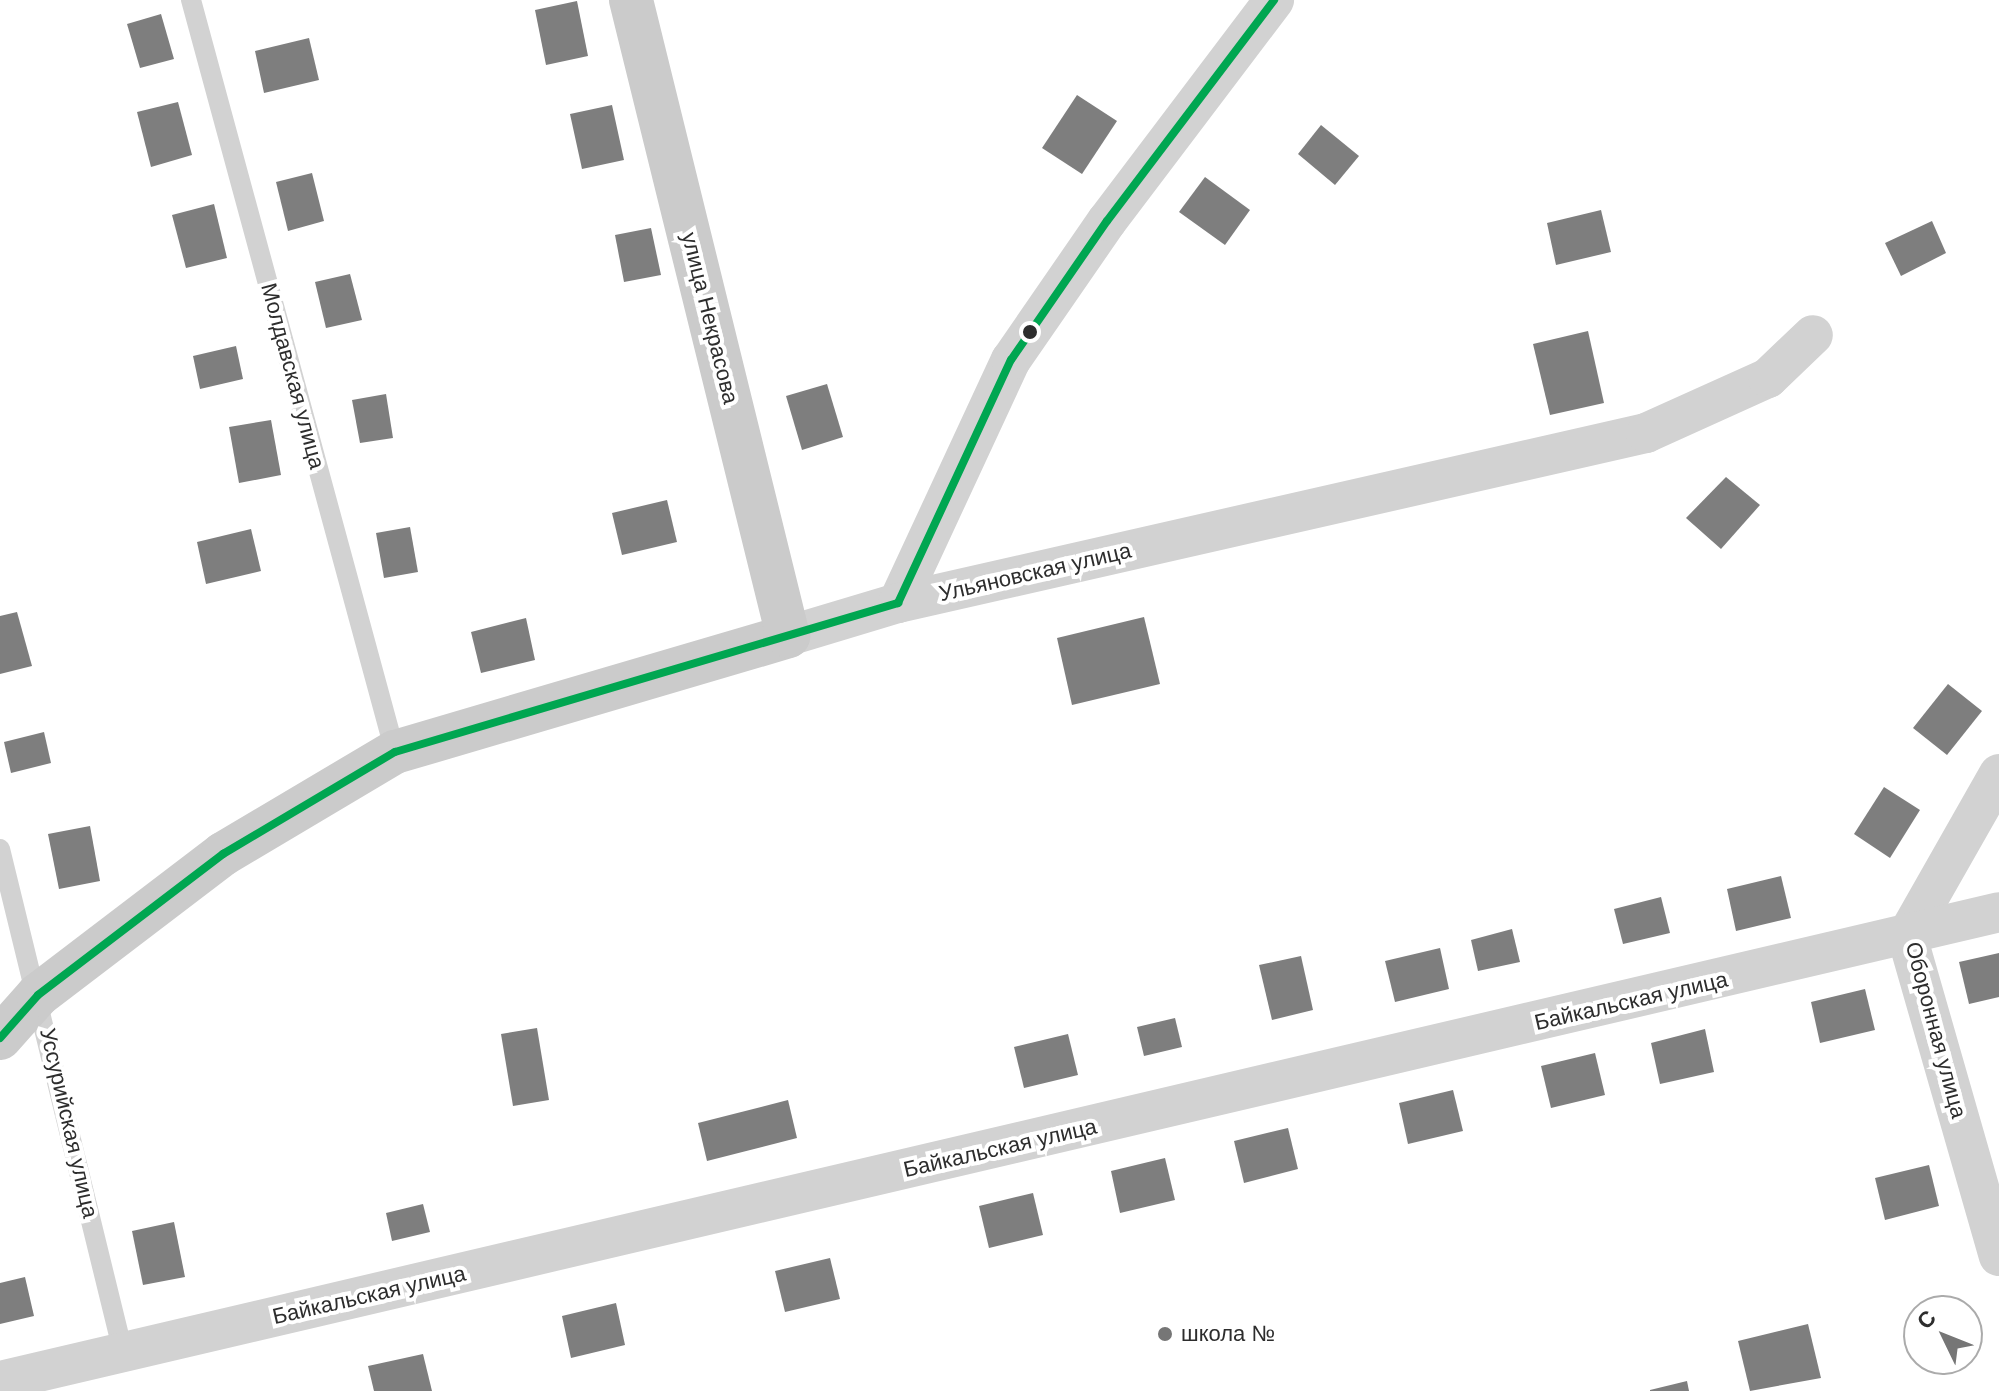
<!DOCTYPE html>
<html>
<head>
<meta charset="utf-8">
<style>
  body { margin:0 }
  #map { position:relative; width:1999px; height:1391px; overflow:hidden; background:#fff; font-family:Arial,sans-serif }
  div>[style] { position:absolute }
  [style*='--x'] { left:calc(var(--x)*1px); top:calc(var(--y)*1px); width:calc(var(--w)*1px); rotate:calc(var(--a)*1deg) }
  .building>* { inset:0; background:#7e7e7e }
  .lane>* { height:20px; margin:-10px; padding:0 10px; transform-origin:10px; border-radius:10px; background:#d2d2d2 }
  .street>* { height:40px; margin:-20px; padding:0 20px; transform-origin:20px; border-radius:20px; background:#d2d2d2 }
  .secondary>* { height:44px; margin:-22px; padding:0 22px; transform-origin:22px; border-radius:22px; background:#cbcbcb }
  .bus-1>* { height:8px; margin:-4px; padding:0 4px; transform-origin:4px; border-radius:4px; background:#00a651 }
  .dots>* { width:22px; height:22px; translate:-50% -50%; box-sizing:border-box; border:4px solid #fff; border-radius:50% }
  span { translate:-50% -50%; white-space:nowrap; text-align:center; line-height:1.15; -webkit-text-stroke:8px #fff; paint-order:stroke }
  .street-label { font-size:22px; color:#2d2d2d }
  .poi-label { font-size:22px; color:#2d2d2d }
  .left { translate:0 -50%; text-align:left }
  .north { position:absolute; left:1903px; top:1295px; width:80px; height:80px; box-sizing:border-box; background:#fff; border:2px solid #ababab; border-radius:50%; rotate:313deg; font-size:22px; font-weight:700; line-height:32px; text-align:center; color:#2d2d2d }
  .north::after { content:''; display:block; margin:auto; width:28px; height:36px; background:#767676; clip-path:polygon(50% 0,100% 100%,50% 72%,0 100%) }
</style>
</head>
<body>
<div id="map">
  <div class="building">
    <div style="clip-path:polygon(577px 1px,588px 56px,546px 65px,535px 10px)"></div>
    <div style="clip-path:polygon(161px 14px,174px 59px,140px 68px,127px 24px)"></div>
    <div style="clip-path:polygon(309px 38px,319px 80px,264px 93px,255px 51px)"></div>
    <div style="clip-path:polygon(1077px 95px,1117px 121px,1082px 174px,1042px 148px)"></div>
    <div style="clip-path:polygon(178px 102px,192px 155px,151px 167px,137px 112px)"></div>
    <div style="clip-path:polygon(612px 105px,624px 160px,582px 169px,570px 114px)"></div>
    <div style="clip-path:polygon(1321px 125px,1359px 156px,1335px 185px,1298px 154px)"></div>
    <div style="clip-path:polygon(312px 173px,324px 221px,288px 231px,276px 182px)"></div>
    <div style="clip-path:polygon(1205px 177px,1250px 210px,1225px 245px,1179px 212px)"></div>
    <div style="clip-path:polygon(214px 204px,227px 258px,186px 268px,172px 215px)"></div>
    <div style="clip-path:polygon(1601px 210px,1611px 252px,1556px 265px,1547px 223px)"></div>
    <div style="clip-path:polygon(1932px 221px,1946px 253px,1901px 276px,1885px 243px)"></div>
    <div style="clip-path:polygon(651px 228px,661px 275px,624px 282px,615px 235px)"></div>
    <div style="clip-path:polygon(350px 274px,362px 320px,326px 328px,315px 282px)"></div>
    <div style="clip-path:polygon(1588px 331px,1604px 403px,1550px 415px,1533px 344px)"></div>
    <div style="clip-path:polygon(236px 346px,243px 379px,200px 389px,193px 356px)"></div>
    <div style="clip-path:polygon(827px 384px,843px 437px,802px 450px,786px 396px)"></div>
    <div style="clip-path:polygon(386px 394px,393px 438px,360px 443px,352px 400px)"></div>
    <div style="clip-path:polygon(271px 420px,281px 475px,239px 483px,229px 427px)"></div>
    <div style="clip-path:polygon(1726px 477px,1760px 505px,1721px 549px,1686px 518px)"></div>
    <div style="clip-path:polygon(667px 500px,677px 542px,622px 555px,612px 513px)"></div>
    <div style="clip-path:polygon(410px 527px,418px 572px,384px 578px,376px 533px)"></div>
    <div style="clip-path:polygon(251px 529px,261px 571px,206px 584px,197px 542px)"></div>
    <div style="clip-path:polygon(17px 612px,32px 666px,0 674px,0 616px)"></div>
    <div style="clip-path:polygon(1144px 617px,1160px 684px,1072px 705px,1057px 638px)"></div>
    <div style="clip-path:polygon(526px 618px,535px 660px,481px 673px,471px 632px)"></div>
    <div style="clip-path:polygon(1948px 684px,1982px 711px,1947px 755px,1913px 728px)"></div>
    <div style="clip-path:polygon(44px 732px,51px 763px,11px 773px,4px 742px)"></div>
    <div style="clip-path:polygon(1884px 787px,1920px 810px,1890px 858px,1854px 834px)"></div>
    <div style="clip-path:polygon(90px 826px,100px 881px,59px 889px,48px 834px)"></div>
    <div style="clip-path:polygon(1781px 876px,1791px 918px,1736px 931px,1727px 889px)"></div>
    <div style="clip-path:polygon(1661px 897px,1670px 933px,1623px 944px,1614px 909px)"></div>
    <div style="clip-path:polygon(1512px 929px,1520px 962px,1478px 971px,1471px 940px)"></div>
    <div style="clip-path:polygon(1440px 948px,1449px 989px,1395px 1002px,1385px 961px)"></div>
    <div style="clip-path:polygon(1999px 953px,1999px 997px,1969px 1004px,1959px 962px)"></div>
    <div style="clip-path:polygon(1301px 956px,1313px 1010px,1272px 1020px,1259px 965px)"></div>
    <div style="clip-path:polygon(1865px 989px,1875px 1030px,1820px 1043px,1811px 1002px)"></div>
    <div style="clip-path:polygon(1175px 1018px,1182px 1047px,1144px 1056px,1137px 1027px)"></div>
    <div style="clip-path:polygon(537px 1028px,549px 1100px,513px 1106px,501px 1034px)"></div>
    <div style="clip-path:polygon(1705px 1029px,1714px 1072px,1660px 1084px,1651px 1043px)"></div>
    <div style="clip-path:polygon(1068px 1034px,1078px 1075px,1024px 1088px,1014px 1047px)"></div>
    <div style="clip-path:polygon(1595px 1053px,1605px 1095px,1551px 1108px,1541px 1066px)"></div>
    <div style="clip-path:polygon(1453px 1090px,1463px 1131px,1408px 1144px,1399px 1103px)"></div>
    <div style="clip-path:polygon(788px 1100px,797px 1138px,707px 1161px,698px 1123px)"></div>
    <div style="clip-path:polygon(1288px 1128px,1298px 1169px,1244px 1183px,1234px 1141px)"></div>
    <div style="clip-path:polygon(1165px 1158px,1175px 1200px,1120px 1213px,1111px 1171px)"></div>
    <div style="clip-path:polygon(1929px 1165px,1939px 1206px,1885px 1220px,1875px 1178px)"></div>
    <div style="clip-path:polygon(1033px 1193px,1043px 1235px,989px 1248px,979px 1206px)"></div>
    <div style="clip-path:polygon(423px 1204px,430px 1232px,392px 1241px,386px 1213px)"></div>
    <div style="clip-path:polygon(174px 1222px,185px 1277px,143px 1285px,132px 1231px)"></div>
    <div style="clip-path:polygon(830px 1258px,840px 1299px,785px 1312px,775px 1271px)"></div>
    <div style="clip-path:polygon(25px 1277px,34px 1316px,0 1324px,0 1283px)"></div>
    <div style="clip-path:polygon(616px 1303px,625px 1345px,571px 1358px,562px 1316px)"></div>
    <div style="clip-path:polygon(1808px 1324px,1821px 1378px,1750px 1391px,1738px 1341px)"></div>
    <div style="clip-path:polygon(423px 1354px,432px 1391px,374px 1391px,368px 1366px)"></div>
    <div style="clip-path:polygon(1687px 1381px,1689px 1391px,1650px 1391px,1650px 1390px)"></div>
  </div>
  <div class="lane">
    <div style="--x:191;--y:0;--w:779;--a:74.82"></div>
    <div style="--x:0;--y:849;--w:518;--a:76.26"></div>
  </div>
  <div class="street">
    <div style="--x:898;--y:603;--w:268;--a:-65.1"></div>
    <div style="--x:1011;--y:360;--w:169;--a:-55.4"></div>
    <div style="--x:1107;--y:221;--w:277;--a:-52.9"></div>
    <div style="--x:788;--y:636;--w:115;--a:-16.7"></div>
    <div style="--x:898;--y:603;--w:767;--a:-12.8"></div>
    <div style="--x:1646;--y:433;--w:134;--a:-24.3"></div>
    <div style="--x:1768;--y:378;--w:62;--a:-43.7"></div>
    <div style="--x:1999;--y:774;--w:186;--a:119.6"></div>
    <div style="--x:1907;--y:936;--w:333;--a:74"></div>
    <div style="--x:0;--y:1381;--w:2053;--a:-13.2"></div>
  </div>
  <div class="secondary">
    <div style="--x:0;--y:1038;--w:57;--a:-48.5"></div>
    <div style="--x:38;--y:995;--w:233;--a:-37.3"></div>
    <div style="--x:223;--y:854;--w:200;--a:-30.7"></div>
    <div style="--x:395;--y:752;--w:410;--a:-16.4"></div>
    <div style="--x:788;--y:636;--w:655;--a:-103.87"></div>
  </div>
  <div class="bus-1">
    <div style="--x:898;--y:603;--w:268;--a:-65.1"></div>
    <div style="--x:1011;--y:360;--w:169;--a:-55.4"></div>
    <div style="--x:1107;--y:221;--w:277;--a:-52.9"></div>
    <div style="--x:0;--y:1038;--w:57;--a:-48.5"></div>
    <div style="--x:38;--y:995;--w:233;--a:-37.3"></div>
    <div style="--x:223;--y:854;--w:200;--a:-30.7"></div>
    <div style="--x:395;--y:752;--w:525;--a:-16.5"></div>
  </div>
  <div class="dots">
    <div style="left:1030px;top:332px;background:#2d2d2d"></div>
    <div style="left:1165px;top:1334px;background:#767676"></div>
  </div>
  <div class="street-label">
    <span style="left:710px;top:318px;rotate:76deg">улица Некрасова</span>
    <span style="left:293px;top:376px;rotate:75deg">Молдавская улица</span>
    <span style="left:1035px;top:572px;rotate:-13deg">Ульяновская улица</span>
    <span style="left:1631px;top:1001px;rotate:-13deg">Байкальская улица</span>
    <span style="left:1936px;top:1030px;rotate:75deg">Оборонная улица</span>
    <span style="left:69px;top:1123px;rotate:77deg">Уссурийская улица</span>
    <span style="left:1000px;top:1148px;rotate:-13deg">Байкальская улица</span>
    <span style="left:369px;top:1295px;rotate:-13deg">Байкальская улица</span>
  </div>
  <div class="poi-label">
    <span class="left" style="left:1181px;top:1334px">школа №</span>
  </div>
  <div class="north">С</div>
</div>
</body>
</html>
